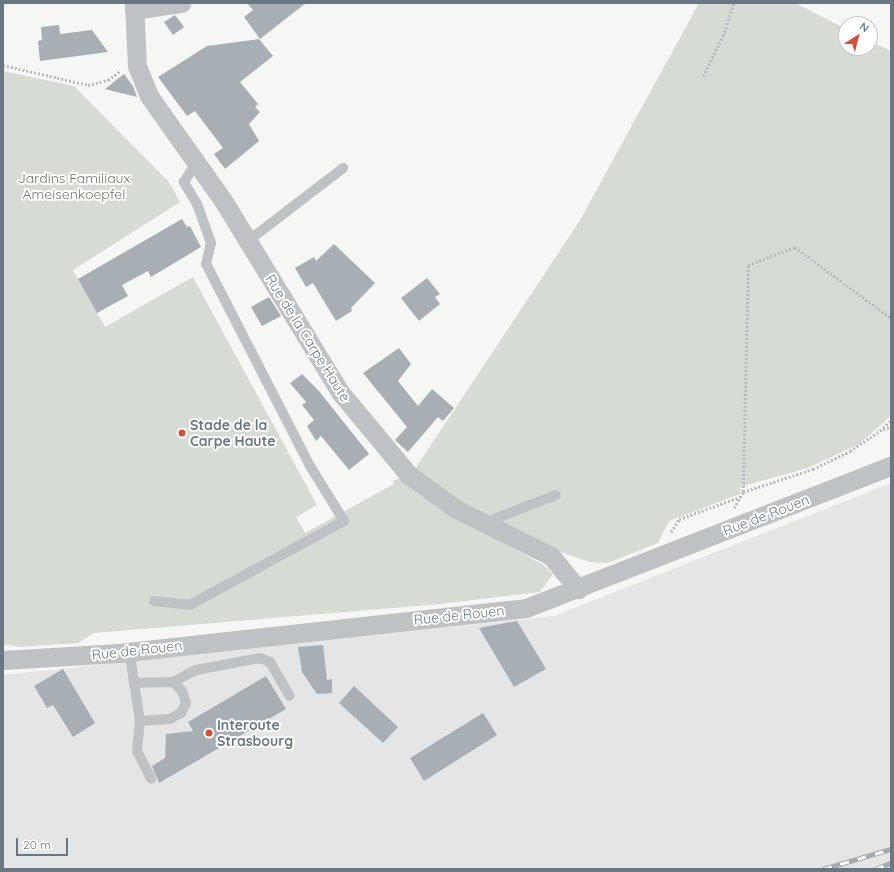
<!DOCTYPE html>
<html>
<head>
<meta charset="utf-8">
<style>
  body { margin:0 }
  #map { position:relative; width:894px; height:872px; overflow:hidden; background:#f6f6f4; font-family:Quicksand,sans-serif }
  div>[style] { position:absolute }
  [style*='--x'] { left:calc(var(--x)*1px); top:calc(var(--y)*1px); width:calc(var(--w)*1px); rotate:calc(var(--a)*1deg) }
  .built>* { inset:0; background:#e4e5e4 }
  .green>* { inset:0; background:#d6dbd3 }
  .building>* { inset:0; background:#a8afb4 }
  .path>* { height:2.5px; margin-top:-1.25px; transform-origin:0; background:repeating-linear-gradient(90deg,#b8bbbd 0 2px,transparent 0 4px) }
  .lane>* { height:10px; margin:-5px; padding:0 5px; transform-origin:5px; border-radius:5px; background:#bec2c5 }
  .street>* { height:19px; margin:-9.5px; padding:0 9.5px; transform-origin:9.5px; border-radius:9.5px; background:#bec2c5 }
  .rail>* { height:4.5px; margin-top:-2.25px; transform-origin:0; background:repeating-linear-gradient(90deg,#fff 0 9px,#a0a6ab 0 18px); box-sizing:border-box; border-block:1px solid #a0a6ab }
  .dots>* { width:11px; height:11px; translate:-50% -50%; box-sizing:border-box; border:2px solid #fff; border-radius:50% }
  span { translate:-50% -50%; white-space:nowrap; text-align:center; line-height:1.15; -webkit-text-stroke:4px #fff; paint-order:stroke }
  .park-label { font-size:14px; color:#6b7a66 }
  .street-label { font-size:14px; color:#687882 }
  .poi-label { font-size:14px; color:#687882; font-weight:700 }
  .left { translate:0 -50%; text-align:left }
  .frame { position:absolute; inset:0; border:4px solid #687882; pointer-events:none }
  .north { position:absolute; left:838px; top:16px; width:40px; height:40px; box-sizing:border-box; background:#fff; border:1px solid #c3c9cd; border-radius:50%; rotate:36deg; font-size:11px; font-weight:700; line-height:16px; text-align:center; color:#687882 }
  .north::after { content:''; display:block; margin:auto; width:14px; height:18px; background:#d45036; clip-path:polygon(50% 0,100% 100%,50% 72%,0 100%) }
  .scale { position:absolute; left:16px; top:838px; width:52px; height:18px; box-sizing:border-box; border:2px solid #687882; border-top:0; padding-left:5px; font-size:12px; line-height:14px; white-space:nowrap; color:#687882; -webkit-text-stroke:3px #fff; paint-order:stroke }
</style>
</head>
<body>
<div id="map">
  <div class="built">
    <div style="clip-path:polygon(891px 483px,891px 869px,3px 869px,3px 675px,554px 616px)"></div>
  </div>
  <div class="green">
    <div style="clip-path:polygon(699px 3px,795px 3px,846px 29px,846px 48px,870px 48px,870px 41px,891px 51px,891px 416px,859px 444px,808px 468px,740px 487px,740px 494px,669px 521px,658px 543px,608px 563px,590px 562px,560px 552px,461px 502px,415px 469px,579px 222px)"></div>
    <div style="clip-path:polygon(3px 71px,74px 86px,169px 182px,180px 202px,73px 270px,105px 327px,193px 277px,317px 505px,296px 517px,305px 533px,394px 484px,393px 481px,400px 478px,437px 507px,542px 564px,553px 574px,540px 592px,440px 604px,94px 633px,78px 643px,20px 647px,3px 644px)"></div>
  </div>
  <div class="building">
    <div style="clip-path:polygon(247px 3px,306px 3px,260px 39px,244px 17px,253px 10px)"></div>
    <div style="clip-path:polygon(175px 15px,184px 27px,173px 35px,164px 22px)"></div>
    <div style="clip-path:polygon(59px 25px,60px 34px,92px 30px,108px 52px,40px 61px,38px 41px,42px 40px,41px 27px)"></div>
    <div style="clip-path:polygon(259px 39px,273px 56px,240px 82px,258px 104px,255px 107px,260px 112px,249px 124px,259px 141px,225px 169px,214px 154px,223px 148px,195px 111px,187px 116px,158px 77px,207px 46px)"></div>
    <div style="clip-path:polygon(124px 74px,133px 86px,137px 97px,105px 89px)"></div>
    <div style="clip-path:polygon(182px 219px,187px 227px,190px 226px,201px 247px,151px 277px,148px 271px,122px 285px,128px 296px,97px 313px,78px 279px)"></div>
    <div style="clip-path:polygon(334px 244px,375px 283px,351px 308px,352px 311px,336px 321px,313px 283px,306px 287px,295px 268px,314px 257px,316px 261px)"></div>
    <div style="clip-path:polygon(427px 278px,440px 294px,435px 297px,440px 304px,419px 321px,401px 298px)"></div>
    <div style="clip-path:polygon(269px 297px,281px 316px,262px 326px,251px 307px)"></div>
    <div style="clip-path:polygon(399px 348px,411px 364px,398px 381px,418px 406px,432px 389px,454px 408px,443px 421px,438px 417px,408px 452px,395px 440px,407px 427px,363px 373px)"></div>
    <div style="clip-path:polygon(302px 374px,319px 391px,369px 454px,349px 470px,321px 436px,316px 441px,307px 426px,314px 420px,302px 405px,306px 402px,290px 383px)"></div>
    <div style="clip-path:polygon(517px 621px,546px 669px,514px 687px,479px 628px)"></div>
    <div style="clip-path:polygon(323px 645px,327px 680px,332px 679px,332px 693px,317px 694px,302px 672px,298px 647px)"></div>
    <div style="clip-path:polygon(63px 669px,95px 723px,73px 737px,53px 705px,47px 708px,34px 686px)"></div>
    <div style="clip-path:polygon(266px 676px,286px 709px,159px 783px,152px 766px,165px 758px,166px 734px,193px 731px,188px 722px)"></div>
    <div style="clip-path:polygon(354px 686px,398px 727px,383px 743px,339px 703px)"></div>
    <div style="clip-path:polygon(483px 713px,497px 735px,424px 781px,410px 758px)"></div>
  </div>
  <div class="path">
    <div style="--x:3;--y:65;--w:87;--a:13.2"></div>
    <div style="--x:88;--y:85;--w:21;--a:-14"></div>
    <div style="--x:108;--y:80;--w:15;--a:-37"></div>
    <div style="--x:703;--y:76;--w:45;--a:-63.4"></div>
    <div style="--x:723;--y:36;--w:35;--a:-72"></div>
    <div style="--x:883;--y:428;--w:11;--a:-45"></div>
    <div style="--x:743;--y:492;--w:74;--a:-18.2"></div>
    <div style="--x:813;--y:469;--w:41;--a:-25.9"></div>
    <div style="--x:850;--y:451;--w:40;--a:-34"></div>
    <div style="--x:883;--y:429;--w:8;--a:-14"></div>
    <div style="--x:734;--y:508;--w:18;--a:-61"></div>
    <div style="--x:743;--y:492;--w:227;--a:-88.7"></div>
    <div style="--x:748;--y:265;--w:50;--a:-21"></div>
    <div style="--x:795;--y:247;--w:119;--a:36.5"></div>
    <div style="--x:671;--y:532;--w:15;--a:-58"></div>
    <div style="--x:679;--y:519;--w:65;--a:-19.8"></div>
  </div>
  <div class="lane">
    <div style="--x:248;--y:241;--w:120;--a:-37.5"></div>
    <div style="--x:484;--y:523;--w:77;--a:-21.3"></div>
    <div style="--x:154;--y:601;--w:36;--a:6"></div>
    <div style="--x:190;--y:605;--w:175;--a:-28.6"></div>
    <div style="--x:344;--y:521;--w:65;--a:-121.7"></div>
    <div style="--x:310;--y:466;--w:227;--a:-117.2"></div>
    <div style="--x:206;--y:264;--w:22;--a:-77"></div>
    <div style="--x:211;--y:243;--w:41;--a:-109.7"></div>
    <div style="--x:197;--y:204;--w:26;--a:-121"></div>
    <div style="--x:184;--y:182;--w:22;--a:-58"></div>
    <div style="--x:130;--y:652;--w:31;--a:83"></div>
    <div style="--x:134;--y:683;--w:38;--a:81"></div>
    <div style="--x:140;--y:721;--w:30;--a:-4"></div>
    <div style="--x:170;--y:719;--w:13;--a:-29"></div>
    <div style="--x:181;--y:713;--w:11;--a:-63"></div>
    <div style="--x:186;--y:703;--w:13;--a:-108"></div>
    <div style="--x:182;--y:691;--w:13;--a:-135"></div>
    <div style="--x:173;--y:682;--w:39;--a:179"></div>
    <div style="--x:173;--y:682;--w:26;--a:-28"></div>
    <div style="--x:196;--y:670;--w:65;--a:-10.6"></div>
    <div style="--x:260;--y:658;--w:11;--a:22"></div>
    <div style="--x:270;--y:662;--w:39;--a:60"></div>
    <div style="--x:140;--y:721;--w:30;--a:96"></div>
    <div style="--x:137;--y:751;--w:31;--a:63"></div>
  </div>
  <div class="street">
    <div style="--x:134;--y:3;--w:63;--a:87.3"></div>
    <div style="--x:137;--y:66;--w:32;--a:68"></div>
    <div style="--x:149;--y:96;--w:130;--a:54.7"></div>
    <div style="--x:224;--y:202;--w:223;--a:58.6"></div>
    <div style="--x:340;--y:392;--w:108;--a:50.3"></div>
    <div style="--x:409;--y:475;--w:58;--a:35.9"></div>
    <div style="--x:456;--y:509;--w:106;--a:26.3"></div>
    <div style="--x:551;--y:556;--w:43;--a:50.7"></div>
    <div style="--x:134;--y:10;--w:48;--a:-8.5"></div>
    <div style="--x:3;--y:660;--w:116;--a:-3.5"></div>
    <div style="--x:119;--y:653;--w:409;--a:-6.3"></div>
    <div style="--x:526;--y:608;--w:392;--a:-21.3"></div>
  </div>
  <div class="rail">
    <div style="--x:823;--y:869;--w:71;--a:-16.4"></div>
    <div style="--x:875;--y:869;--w:17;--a:-21"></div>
  </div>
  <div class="dots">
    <div style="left:182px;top:433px;background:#d45036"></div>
    <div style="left:209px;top:733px;background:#d45036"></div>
  </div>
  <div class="park-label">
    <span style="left:74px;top:186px">Jardins Familiaux<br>Ameisenkoepfel</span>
  </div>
  <div class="street-label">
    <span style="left:308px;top:338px;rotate:58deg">Rue de la Carpe Haute</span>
    <span style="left:766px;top:515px;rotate:-21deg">Rue de Rouen</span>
    <span style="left:459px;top:615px;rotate:-6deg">Rue de Rouen</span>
    <span style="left:137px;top:650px;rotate:-6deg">Rue de Rouen</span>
  </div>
  <div class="poi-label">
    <span class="left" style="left:190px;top:433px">Stade de la<br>Carpe Haute</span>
    <span class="left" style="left:217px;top:733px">Interoute<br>Strasbourg</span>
  </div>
  <div class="frame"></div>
  <div class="north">N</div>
  <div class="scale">20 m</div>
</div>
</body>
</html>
